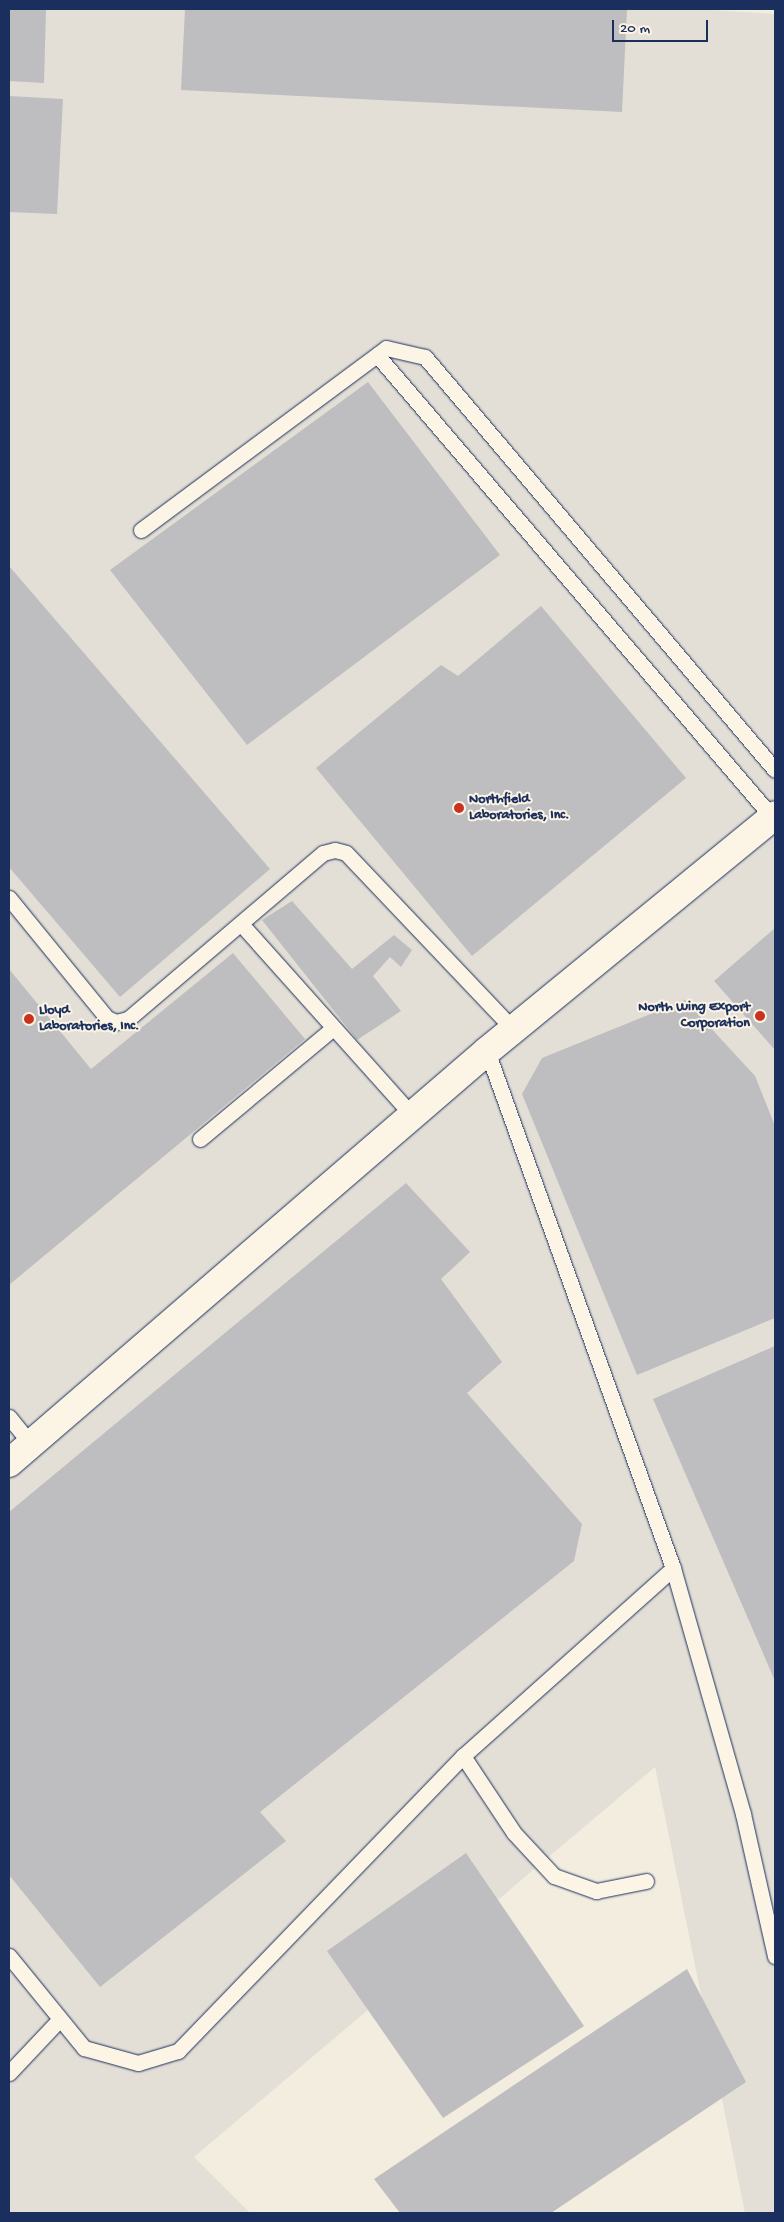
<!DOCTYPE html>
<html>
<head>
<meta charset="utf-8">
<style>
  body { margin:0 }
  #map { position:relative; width:784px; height:2222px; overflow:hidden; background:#f3ede0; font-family:"Gochi Hand",sans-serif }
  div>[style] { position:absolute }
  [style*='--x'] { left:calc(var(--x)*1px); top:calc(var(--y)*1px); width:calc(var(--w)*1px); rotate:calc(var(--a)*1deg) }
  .built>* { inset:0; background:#e3dfd6 }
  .building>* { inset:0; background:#bebec0 }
  .roads { filter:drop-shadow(0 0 1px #1b2f5e) drop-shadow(0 0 1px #1b2f5e) }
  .service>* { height:15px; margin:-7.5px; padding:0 7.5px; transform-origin:7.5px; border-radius:7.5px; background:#fcf5e5 }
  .tertiary>* { height:28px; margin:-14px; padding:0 14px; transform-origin:14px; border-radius:14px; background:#fcf5e5 }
  .dots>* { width:14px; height:14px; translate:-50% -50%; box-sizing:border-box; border:2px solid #fcf5e5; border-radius:50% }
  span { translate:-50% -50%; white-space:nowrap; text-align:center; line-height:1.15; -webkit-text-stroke:4px #fcf5e5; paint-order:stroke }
  .poi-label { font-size:14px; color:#1b2f5e; font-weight:700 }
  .left { translate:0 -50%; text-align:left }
  .right { translate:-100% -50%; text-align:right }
  .frame { position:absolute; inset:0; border:10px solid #1b2f5e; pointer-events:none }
  .scale { position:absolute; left:612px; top:20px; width:96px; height:22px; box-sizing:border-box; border:2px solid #1b2f5e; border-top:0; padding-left:6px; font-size:15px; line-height:18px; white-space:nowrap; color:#1b2f5e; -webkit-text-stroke:4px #fcf5e5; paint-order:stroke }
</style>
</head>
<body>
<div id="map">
  <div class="built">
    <div style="clip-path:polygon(9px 9px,695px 9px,775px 14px,775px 2213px,745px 2213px,655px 1767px,194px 2157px,250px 2213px,9px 2213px)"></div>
  </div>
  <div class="building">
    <div style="clip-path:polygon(9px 9px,46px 9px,44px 83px,9px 81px)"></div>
    <div style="clip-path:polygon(185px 9px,627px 9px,622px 112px,181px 90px)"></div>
    <div style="clip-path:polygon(9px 96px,63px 99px,57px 214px,9px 212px)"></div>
    <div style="clip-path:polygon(368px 382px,500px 555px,247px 745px,110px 570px)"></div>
    <div style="clip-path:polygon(9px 566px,270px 869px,120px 997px,9px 867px)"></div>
    <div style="clip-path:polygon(541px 606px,686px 778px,472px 956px,316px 768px,441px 665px,458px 676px)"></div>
    <div style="clip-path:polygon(292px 901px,352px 969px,394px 935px,412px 950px,401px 967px,390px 957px,373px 976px,401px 1011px,357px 1040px,262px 920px)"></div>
    <div style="clip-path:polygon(775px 928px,775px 1050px,714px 981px)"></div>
    <div style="clip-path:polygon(233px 953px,305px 1039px,9px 1285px,9px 969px,91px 1069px)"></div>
    <div style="clip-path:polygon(685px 1000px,755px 1076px,775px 1126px,775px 1318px,637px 1375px,522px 1094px,542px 1058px)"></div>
    <div style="clip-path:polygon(406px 1183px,470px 1252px,441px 1279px,502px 1362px,467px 1393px,582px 1524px,574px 1561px,260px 1812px,286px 1841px,100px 1987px,9px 1875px,9px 1512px)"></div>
    <div style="clip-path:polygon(775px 1346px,775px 1681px,653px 1399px)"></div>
    <div style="clip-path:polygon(466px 1853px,584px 2026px,443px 2118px,327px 1951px)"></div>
    <div style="clip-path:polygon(687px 1969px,746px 2082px,551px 2213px,400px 2213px,374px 2179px)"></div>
  </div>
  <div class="roads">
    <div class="service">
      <div style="--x:377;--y:355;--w:608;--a:49.47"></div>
      <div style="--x:141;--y:530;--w:305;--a:-36.6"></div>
      <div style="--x:386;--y:348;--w:40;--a:13"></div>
      <div style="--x:425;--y:357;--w:541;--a:49.72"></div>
      <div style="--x:9;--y:898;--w:155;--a:50.8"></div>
      <div style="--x:107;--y:1018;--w:10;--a:24"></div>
      <div style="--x:116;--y:1022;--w:12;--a:-14"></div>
      <div style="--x:128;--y:1019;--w:256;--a:-40.4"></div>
      <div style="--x:323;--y:853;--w:12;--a:-14"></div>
      <div style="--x:335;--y:850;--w:11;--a:15"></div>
      <div style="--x:346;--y:853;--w:244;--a:46.5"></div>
      <div style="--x:242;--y:925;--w:256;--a:48.2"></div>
      <div style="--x:487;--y:1051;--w:549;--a:70.21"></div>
      <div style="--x:673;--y:1568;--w:256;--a:74.1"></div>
      <div style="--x:743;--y:1814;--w:146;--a:77.3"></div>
      <div style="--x:200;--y:1139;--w:173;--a:-39.8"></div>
      <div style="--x:9;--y:1417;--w:36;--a:51"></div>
      <div style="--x:463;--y:1756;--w:92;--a:56.5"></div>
      <div style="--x:514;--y:1833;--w:59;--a:47.1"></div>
      <div style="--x:554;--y:1876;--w:45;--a:19.7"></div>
      <div style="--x:596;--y:1891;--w:51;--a:-11.3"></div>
      <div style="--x:9;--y:1956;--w:119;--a:50.8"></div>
      <div style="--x:84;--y:2048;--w:56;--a:15.5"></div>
      <div style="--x:138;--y:2063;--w:42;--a:-16.7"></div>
      <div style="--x:178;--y:2051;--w:410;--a:-46"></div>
      <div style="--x:463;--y:1756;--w:282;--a:-41.8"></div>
      <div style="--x:9;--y:2073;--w:71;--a:-46.7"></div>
    </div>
    <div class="tertiary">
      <div style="--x:9;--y:1463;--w:631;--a:-40.76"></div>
      <div style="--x:487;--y:1051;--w:372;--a:-39.3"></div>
    </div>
  </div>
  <div class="dots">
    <div style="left:459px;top:808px;background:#c8321e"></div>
    <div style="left:760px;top:1016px;background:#c8321e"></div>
    <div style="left:29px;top:1019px;background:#c8321e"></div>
  </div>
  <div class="poi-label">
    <span class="left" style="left:469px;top:808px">Northfield<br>Laboratories, Inc.</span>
    <span class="right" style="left:750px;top:1016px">North Wing Export<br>Corporation</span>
    <span class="left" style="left:39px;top:1019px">Lloyd<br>Laboratories, Inc.</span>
  </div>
  <div class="frame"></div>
  <div class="scale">20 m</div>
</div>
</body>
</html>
